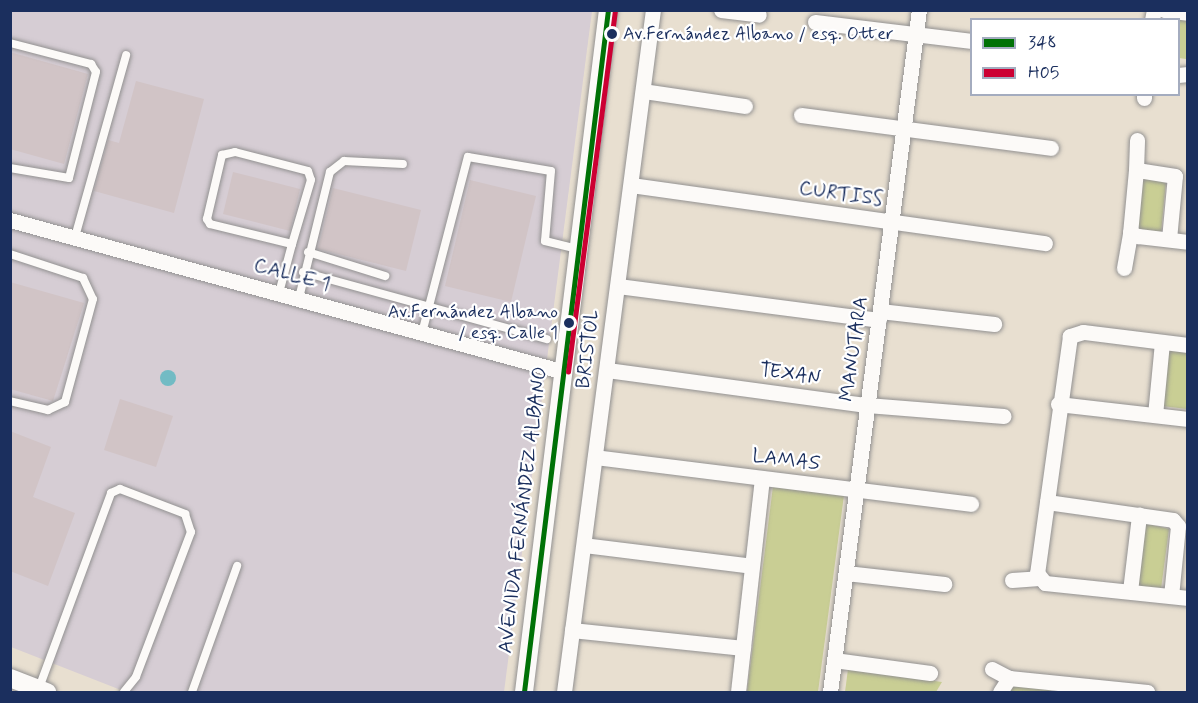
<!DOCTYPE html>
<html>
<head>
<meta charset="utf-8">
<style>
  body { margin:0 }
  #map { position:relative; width:1198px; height:703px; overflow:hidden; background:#e8dfd0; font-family:Mynerve,sans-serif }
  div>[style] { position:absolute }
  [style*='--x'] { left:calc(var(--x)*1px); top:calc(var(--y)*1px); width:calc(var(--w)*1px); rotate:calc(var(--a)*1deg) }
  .industrial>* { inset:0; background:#d6cdd4 }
  .green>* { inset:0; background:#c9ce94 }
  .water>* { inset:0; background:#72bbc4 }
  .round { border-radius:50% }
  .building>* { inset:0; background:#d1c4c6 }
  .roads { filter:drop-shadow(0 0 2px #929191) drop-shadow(0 0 2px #929191) }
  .service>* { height:8px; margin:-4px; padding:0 4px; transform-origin:4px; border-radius:4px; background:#fcfaf8 }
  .minor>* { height:15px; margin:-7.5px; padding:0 7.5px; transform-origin:7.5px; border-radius:7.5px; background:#fcfaf8 }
  .tertiary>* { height:18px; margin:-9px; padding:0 9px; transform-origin:9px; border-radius:9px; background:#fcfaf8 }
  .bus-1>* { height:4.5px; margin:-2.25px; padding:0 2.25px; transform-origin:2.25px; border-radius:2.25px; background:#007106 }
  .bus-2>* { height:4.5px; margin:-2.25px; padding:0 2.25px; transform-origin:2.25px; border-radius:2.25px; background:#c03 }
  .dots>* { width:16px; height:16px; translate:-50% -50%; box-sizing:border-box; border:3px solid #fff; border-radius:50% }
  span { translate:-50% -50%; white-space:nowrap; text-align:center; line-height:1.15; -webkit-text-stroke:4.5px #fff; paint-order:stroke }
  .bus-label { font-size:18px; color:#1b2f5e }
  .left { translate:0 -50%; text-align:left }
  .right { translate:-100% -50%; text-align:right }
  .street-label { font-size:20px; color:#1b2f5e }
  .frame { position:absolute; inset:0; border:12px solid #1b2f5e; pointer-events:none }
  .legend { position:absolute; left:970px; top:18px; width:210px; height:78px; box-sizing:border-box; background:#fff; border:2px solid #a4acbf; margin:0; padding:8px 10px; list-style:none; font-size:18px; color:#1b2f5e }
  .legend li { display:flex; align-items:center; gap:12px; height:30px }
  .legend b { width:30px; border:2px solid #a4acbf }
</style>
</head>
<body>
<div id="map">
  <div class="industrial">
    <div style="clip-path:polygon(10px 11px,592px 11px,504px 692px,126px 692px,11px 647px)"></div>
  </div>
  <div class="green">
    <div style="clip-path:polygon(1158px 14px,1187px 18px,1186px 59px,1179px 58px,1178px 20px,1157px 20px)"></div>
    <div style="clip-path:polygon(1138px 178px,1166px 181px,1161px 233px,1134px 231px)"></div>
    <div style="clip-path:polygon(1167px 346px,1187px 348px,1187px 409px,1162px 406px)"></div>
    <div style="clip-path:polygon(773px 486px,844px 495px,818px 692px,747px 692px)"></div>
    <div style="clip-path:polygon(1144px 523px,1169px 529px,1161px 589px,1137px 586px)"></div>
    <div style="clip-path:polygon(848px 669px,942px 682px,936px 692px,845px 692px)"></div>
    <div style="clip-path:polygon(1009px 684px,1047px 685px,1052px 692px,1004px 692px)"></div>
  </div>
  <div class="water">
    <div class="round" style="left:160px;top:370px;width:16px;height:16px"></div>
  </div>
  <div class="building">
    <div style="clip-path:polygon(10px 52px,88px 74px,64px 164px,10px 149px)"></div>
    <div style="clip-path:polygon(136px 81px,204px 99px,174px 213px,94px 191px,108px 140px,119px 143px)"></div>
    <div style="clip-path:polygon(233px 172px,300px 189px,290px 231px,223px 214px)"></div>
    <div style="clip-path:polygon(470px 180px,536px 196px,511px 302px,445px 286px)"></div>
    <div style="clip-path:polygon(333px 188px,421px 210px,406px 271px,318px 249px)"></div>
    <div style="clip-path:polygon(10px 282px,84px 303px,53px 401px,10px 389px)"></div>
    <div style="clip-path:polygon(120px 399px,173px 416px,156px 467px,104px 450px)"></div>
    <div style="clip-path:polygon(10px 431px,51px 447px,33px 497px,75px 513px,48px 586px,10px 571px)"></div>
  </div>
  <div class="roads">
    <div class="service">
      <div style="--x:10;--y:43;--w:84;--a:14.5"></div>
      <div style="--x:91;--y:64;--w:9;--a:58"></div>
      <div style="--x:96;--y:72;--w:109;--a:104.3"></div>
      <div style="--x:69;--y:178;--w:60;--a:-170.4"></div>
      <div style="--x:75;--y:237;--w:189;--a:-74.3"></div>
      <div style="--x:308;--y:252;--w:81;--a:17.3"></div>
      <div style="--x:10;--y:254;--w:77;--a:18.2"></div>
      <div style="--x:83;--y:278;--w:23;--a:65"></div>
      <div style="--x:93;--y:299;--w:107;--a:105.2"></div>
      <div style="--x:65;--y:402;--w:19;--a:155"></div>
      <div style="--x:48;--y:410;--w:39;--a:-167"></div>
      <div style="--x:303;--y:272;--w:253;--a:15.4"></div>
      <div style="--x:279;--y:293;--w:51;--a:-75.1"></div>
      <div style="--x:292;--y:244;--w:84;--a:-166.3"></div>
      <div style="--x:210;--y:224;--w:6;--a:-121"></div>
      <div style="--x:207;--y:219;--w:66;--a:-76.8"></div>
      <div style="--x:222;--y:155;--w:13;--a:-13"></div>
      <div style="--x:235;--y:152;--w:75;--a:14.6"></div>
      <div style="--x:308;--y:171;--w:9;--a:72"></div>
      <div style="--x:311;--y:180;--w:67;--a:106.5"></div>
      <div style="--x:299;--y:298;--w:130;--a:-76.2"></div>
      <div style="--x:330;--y:172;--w:18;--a:-38"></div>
      <div style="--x:344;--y:161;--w:59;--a:2.9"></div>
      <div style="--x:422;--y:333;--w:182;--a:-75.4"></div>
      <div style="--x:468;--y:157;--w:84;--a:9.6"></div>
      <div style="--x:551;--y:171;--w:70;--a:94.9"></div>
      <div style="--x:545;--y:241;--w:33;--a:14"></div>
      <div style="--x:39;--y:688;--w:208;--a:-69.7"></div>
      <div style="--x:111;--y:493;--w:10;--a:-24"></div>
      <div style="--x:120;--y:489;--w:70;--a:21"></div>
      <div style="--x:185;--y:514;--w:19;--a:72"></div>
      <div style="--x:191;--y:532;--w:155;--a:110.8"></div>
      <div style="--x:136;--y:677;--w:19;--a:129"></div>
      <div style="--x:192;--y:692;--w:134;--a:-70.3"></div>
    </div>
    <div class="minor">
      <div style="--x:721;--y:10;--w:38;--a:7"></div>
      <div style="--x:1164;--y:10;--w:24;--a:7"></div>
      <div style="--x:1152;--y:20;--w:10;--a:-79"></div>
      <div style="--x:815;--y:22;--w:158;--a:6.9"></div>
      <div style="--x:1178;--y:75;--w:10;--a:-6"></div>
      <div style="--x:643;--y:91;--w:103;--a:8.4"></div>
      <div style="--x:1144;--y:98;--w:4;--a:-90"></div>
      <div style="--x:801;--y:115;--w:252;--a:7.5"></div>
      <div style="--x:1136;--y:170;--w:30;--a:-88"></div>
      <div style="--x:631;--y:185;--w:418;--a:8"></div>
      <div style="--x:10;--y:220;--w:571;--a:15.33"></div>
      <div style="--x:1169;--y:239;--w:63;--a:-84.6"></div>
      <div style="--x:1175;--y:176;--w:39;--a:-171"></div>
      <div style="--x:1136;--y:170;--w:63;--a:95.4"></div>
      <div style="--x:1130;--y:233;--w:9;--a:21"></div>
      <div style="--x:1138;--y:236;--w:50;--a:6.8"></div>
      <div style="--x:1124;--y:268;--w:36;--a:-80"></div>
      <div style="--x:618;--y:286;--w:263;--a:7.4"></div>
      <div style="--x:880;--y:311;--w:115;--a:6.5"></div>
      <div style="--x:1188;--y:345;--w:106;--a:-172.9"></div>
      <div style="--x:1083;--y:332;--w:14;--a:163"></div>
      <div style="--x:1070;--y:336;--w:239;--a:97.9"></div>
      <div style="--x:1037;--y:573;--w:13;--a:51"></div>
      <div style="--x:1045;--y:583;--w:144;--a:6"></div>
      <div style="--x:607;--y:370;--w:262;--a:7.7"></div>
      <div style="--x:867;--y:405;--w:137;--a:4.6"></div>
      <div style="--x:1058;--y:404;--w:131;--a:6.6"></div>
      <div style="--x:1155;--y:415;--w:73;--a:-84.5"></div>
      <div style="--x:595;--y:457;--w:379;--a:7.1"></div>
      <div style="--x:1047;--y:502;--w:127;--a:8.1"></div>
      <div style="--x:1173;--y:520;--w:8;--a:50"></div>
      <div style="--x:1178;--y:526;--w:70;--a:95.7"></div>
      <div style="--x:584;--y:545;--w:169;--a:7.1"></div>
      <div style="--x:846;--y:573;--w:99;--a:6.4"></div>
      <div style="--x:1012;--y:580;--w:27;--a:-4"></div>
      <div style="--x:1130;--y:591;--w:77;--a:-83.2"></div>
      <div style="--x:572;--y:630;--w:172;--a:6"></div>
      <div style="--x:834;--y:660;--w:97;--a:7.7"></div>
      <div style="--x:992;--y:669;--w:19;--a:28"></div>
      <div style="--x:1009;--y:678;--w:139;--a:5.8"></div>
      <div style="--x:564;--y:692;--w:688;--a:-82.57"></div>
      <div style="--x:738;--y:692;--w:215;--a:-83.6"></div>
      <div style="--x:830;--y:692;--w:688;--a:-82.57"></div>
      <div style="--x:1000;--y:692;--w:17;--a:-57"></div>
    </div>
    <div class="tertiary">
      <div style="--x:10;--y:678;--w:40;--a:21"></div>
      <div style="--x:524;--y:692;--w:687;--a:-82.98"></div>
    </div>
  </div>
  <div class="bus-1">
    <div style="--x:524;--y:692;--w:687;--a:-82.98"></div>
  </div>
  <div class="bus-2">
    <div style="--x:568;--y:372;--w:364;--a:-82.6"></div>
  </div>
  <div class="dots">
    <div style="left:612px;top:34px;background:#1b2f5e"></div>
    <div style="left:569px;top:323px;background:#1b2f5e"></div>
  </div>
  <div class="bus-label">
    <span class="left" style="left:623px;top:34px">Av.Fernández Albano / esq. Otter</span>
    <span class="right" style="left:558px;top:323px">Av.Fernández Albano<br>/ esq. Calle 1</span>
  </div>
  <div class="street-label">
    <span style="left:841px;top:194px;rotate:8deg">CURTISS</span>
    <span style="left:292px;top:275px;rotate:15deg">CALLE 1</span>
    <span style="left:588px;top:349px;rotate:-83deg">BRISTOL</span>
    <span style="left:854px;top:349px;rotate:-82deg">MANUTARA</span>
    <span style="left:790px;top:374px;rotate:8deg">TEXAN</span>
    <span style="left:786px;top:460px;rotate:7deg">LAMAS</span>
    <span style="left:523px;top:510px;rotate:-83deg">AVENIDA FERNÁNDEZ ALBANO</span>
  </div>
  <div class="frame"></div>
  <ul class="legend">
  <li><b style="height:8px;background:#007106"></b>348</li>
  <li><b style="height:8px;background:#c03"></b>H05</li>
  </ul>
</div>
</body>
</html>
